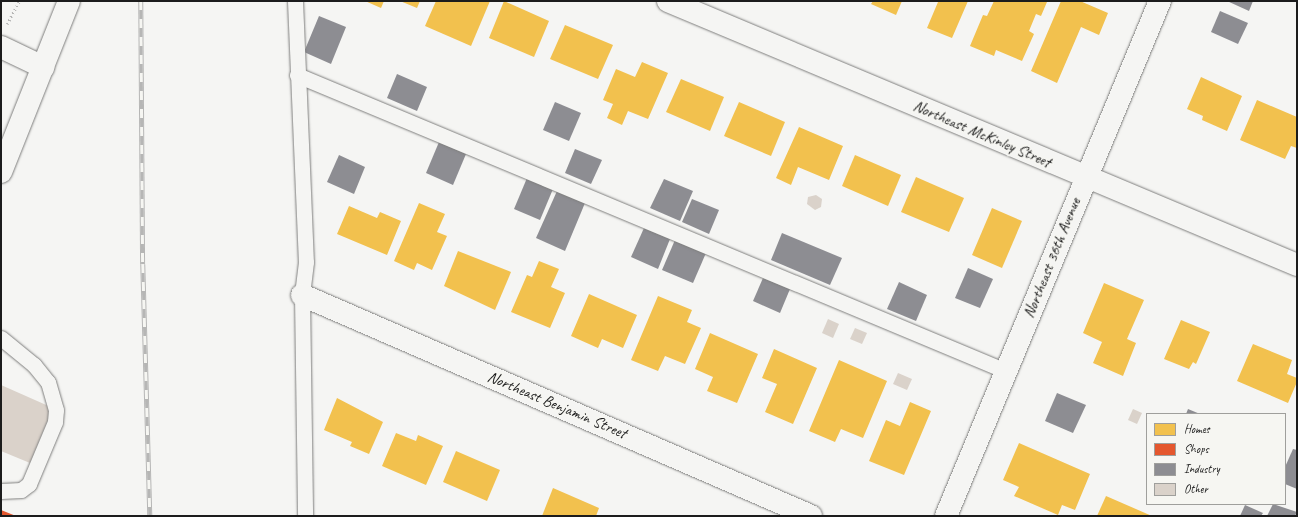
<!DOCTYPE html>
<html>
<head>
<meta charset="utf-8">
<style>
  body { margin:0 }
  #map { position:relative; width:1298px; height:517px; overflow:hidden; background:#f5f5f3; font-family:Caveat,sans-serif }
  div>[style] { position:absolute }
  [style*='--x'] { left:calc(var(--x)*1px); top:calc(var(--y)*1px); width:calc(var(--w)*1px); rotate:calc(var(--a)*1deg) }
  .homes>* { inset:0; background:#f2c14e }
  .shops>* { inset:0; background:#e4572e }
  .industry>* { inset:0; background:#8d8d92 }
  .building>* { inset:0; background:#dad2ca }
  .path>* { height:2.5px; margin-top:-1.25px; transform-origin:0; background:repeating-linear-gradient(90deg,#b6b6b5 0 1px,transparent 0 4px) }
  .roads { filter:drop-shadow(0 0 1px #7e7e7d) drop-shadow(0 0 1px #7e7e7d) }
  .service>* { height:15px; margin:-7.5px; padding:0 7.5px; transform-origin:7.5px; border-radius:7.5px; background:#f5f5f3 }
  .minor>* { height:22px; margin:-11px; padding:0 11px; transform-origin:11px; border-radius:11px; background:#f5f5f3 }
  .tertiary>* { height:22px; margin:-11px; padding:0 11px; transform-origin:11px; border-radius:11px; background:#f5f5f3 }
  .rail>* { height:4.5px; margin-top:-2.25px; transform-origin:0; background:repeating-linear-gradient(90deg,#f6f6f2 0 9px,#b6b6b5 0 18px); box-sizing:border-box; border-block:1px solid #b6b6b5 }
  span { translate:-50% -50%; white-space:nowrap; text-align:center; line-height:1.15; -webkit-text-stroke:4px #f6f6f2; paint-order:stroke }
  .street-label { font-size:16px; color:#1c1c1c }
  .frame { position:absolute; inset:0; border:2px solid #1c1c1c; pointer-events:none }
  .legend { position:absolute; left:1146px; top:413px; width:140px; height:92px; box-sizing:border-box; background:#f6f6f2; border:1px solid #9f9f9c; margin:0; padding:5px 7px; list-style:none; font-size:12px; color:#1c1c1c }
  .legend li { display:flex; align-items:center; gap:8px; height:20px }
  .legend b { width:20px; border:1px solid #9f9f9c }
</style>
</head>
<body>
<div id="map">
  <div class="homes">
    <div style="clip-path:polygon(365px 1px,384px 1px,381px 8px)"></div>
    <div style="clip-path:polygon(400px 1px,420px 1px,417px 8px)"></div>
    <div style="clip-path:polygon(436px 1px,490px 1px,471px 46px,425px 26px)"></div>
    <div style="clip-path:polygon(504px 1px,549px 21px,534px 57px,489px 38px)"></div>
    <div style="clip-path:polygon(873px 1px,902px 1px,896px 15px,871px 4px)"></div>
    <div style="clip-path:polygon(935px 1px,968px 1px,952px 38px,927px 28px,938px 2px)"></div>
    <div style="clip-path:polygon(994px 1px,1047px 2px,1041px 16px,1036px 14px,1029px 31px,1034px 34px,1022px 61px,996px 50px,994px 56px,970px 46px,983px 15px,987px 16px)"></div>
    <div style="clip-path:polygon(1061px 1px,1080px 1px,1108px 13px,1099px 35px,1081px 27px,1057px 83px,1031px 71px)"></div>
    <div style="clip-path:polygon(565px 25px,613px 45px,598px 79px,550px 59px)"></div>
    <div style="clip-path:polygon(642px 62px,668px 73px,648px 119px,628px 111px,622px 125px,607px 118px,613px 104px,603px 100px,616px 69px,635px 77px)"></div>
    <div style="clip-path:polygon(1201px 77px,1242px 96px,1227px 131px,1202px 120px,1203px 116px,1187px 109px)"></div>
    <div style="clip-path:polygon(681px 79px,724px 97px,710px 131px,666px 112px)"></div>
    <div style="clip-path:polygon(1257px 100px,1297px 117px,1297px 148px,1291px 146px,1285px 159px,1240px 140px)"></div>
    <div style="clip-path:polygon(739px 102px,785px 122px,771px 156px,724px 136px)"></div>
    <div style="clip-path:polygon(799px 127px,843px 146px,829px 180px,798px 167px,791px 185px,776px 178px)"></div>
    <div style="clip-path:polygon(855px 155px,901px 175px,888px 206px,842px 186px)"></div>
    <div style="clip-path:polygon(916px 177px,964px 198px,949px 232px,901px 212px)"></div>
    <div style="clip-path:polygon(419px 203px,445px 214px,437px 232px,447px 236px,432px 270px,417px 263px,414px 270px,394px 261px)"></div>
    <div style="clip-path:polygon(349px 206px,377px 218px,380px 212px,401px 221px,387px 255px,337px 234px)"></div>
    <div style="clip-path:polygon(992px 208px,1022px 221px,1002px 268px,972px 255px)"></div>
    <div style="clip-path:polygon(458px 251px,511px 272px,495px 310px,444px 286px)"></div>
    <div style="clip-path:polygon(539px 261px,559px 269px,551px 287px,565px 293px,550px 328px,511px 312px,527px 275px,532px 277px)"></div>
    <div style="clip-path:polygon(1104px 283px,1144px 300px,1127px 339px,1136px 343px,1123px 376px,1093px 363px,1102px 342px,1083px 333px)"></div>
    <div style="clip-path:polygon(589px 294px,637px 315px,623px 348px,602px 339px,598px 348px,571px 336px)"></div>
    <div style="clip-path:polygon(658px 296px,692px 310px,687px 322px,701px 328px,685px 364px,665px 356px,658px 371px,631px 360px)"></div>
    <div style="clip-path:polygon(1181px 320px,1210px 332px,1196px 364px,1193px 362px,1189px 369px,1164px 359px)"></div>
    <div style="clip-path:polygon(710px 333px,758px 354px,737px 403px,707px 391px,713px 377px,695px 369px)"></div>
    <div style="clip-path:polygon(1253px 344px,1292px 360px,1287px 374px,1297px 378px,1297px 382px,1288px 403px,1237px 381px)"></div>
    <div style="clip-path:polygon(774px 349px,817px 368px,793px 424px,765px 412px,777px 384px,762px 378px)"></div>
    <div style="clip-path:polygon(839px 360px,887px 381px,863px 438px,841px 429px,835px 442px,809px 431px)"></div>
    <div style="clip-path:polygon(337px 398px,383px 422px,369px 454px,350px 446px,352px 442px,324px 430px)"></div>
    <div style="clip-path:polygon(910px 402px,931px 411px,904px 475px,869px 461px,886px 420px,900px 426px)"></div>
    <div style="clip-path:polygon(396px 433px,416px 441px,418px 435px,443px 446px,426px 485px,382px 466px)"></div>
    <div style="clip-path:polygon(1019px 443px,1090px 474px,1075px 510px,1062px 505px,1058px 515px,1014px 496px,1019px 487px,1003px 480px)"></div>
    <div style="clip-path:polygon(456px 451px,500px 470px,487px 501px,443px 482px)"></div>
    <div style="clip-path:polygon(553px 488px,599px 508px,596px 516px,542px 516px)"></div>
    <div style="clip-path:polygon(1106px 496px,1152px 516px,1097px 516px)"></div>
  </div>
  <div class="shops">
    <div style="clip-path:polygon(1px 510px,16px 516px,1px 516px)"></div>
  </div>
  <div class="industry">
    <div style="clip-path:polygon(1227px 1px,1253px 1px,1249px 11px)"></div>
    <div style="clip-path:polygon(1220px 11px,1248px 23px,1238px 44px,1211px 32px)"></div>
    <div style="clip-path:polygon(319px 16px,346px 27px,331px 64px,304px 52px)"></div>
    <div style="clip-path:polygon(397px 74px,427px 87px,417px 111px,387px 98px)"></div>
    <div style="clip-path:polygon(555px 102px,581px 113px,569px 141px,543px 130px)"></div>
    <div style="clip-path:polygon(439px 142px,466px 154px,453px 185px,426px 173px)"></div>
    <div style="clip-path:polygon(575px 149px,602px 160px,591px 184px,565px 173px)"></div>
    <div style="clip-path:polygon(339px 155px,365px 167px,354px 194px,327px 182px)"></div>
    <div style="clip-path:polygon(527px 178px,553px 189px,540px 220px,514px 209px)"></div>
    <div style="clip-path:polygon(664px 179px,693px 191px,680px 221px,650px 208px)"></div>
    <div style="clip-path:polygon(557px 191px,585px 203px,565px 251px,536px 238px)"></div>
    <div style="clip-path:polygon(692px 199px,719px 210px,709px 234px,682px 222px)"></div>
    <div style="clip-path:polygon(644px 228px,670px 239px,658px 269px,631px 257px)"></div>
    <div style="clip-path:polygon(782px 233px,842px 258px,830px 285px,771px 260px)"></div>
    <div style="clip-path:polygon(675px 240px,706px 253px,693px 283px,662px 270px)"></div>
    <div style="clip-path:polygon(968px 268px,993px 279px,980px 308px,955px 298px)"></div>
    <div style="clip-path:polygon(763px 278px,790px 289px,780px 313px,753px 301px)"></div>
    <div style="clip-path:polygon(899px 282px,927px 295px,916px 321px,887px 309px)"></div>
    <div style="clip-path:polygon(1057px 393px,1086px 405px,1073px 433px,1045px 421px)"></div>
    <div style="clip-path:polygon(1188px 409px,1200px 414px,1186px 414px)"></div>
    <div style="clip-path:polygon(1293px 449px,1297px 450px,1297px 489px,1285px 484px,1285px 467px)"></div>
    <div style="clip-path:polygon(1273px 504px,1297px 512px,1295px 516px,1267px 516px)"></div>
    <div style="clip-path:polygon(1245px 505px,1263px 513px,1261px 516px,1240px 516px)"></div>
  </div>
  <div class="building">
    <div style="clip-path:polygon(816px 195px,822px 199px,821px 207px,815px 210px,807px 204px,808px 197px)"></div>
    <div style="clip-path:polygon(828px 319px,839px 324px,833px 338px,822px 333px)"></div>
    <div style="clip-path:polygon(855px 328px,867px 333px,862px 344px,850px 339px)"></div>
    <div style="clip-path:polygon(898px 373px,912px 379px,907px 390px,893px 384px)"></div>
    <div style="clip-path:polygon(1px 385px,53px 408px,30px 463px,1px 451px)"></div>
    <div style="clip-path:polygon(1133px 409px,1142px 413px,1137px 424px,1128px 420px)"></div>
  </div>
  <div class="path">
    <div style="--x:7;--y:24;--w:26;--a:-62"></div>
  </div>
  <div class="roads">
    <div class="service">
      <div style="--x:295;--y:1;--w:261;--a:87.6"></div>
      <div style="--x:306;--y:262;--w:33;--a:97"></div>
      <div style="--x:302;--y:295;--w:221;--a:89.2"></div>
      <div style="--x:297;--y:75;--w:768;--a:22.66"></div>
      <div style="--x:1;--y:338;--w:43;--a:39.3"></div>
      <div style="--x:34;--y:365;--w:22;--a:51"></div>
      <div style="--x:48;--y:382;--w:29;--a:74"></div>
      <div style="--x:56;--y:410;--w:12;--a:95"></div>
      <div style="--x:55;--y:422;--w:67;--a:112.8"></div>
      <div style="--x:29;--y:484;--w:10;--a:143"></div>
      <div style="--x:21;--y:490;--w:20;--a:177"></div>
    </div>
    <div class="minor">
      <div style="--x:668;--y:1;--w:682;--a:22.77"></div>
      <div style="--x:1;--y:47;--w:47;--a:25.5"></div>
      <div style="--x:302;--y:295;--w:555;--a:23.47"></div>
      <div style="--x:946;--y:516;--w:558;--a:-67.44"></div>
    </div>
    <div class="tertiary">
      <div style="--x:1;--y:172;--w:184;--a:-68.3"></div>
    </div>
  </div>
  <div class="rail">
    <div style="--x:141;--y:1;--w:263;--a:89.6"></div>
    <div style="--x:143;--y:264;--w:252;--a:88.4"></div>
  </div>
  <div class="street-label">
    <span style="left:982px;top:134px;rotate:23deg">Northeast McKinley Street</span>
    <span style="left:1052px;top:258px;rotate:-68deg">Northeast 36th Avenue</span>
    <span style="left:557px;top:405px;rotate:23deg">Northeast Benjamin Street</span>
  </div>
  <div class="frame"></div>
  <ul class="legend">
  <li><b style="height:11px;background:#f2c14e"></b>Homes</li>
  <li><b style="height:11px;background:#e4572e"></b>Shops</li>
  <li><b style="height:11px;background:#8d8d92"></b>Industry</li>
  <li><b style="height:11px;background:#dad2ca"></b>Other</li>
  </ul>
</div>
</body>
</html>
